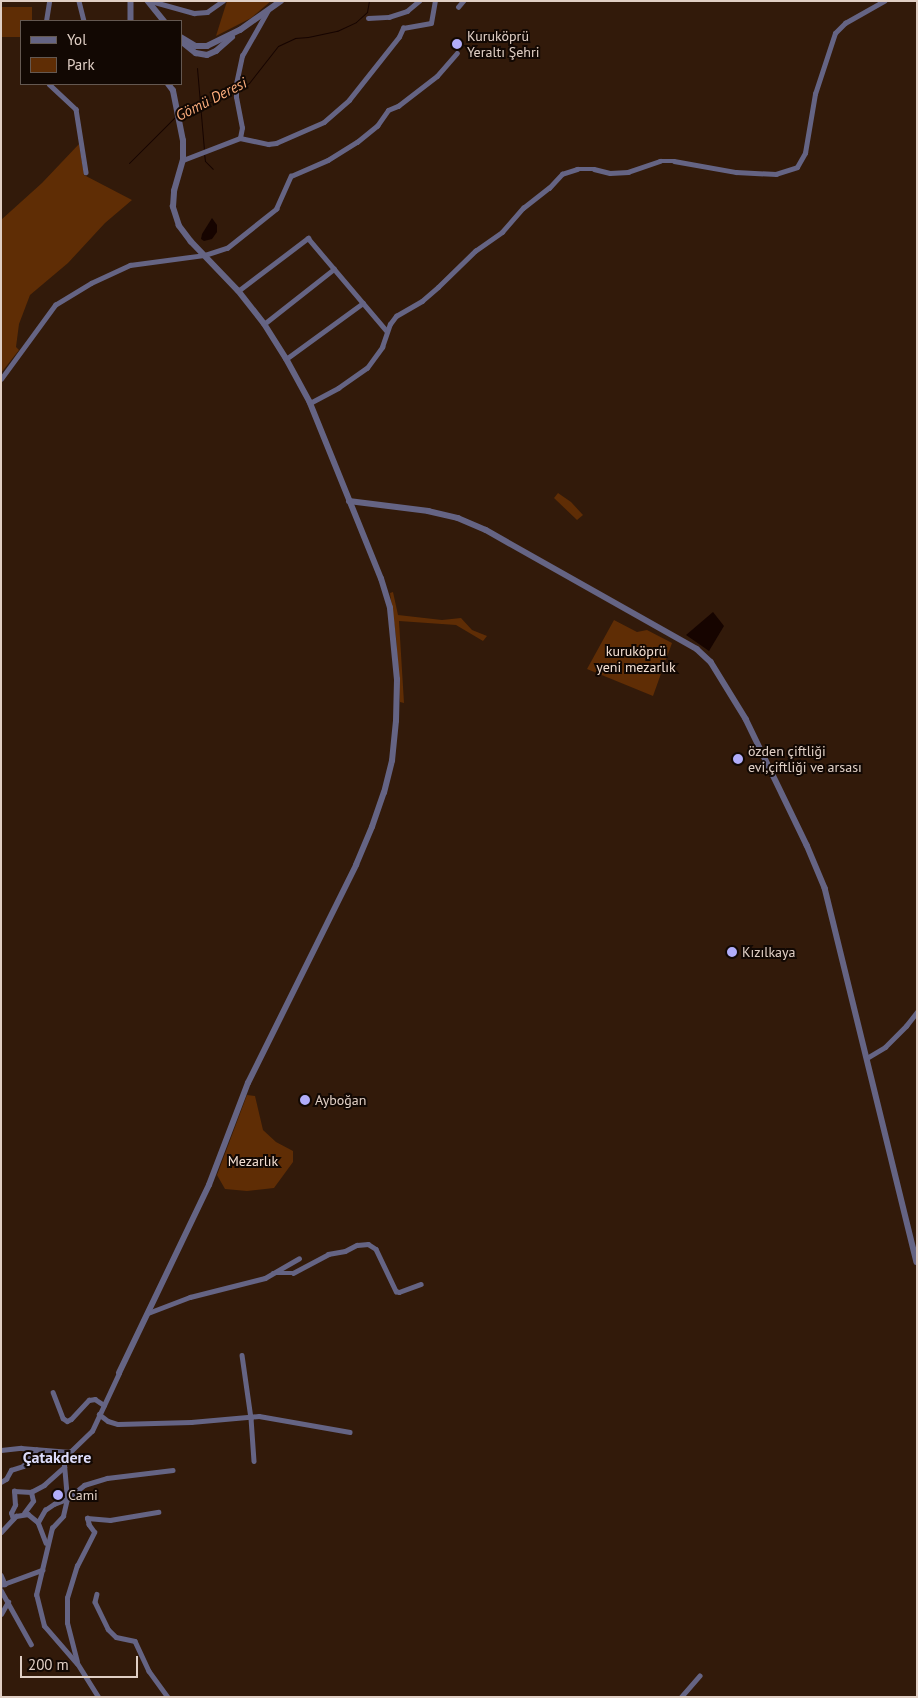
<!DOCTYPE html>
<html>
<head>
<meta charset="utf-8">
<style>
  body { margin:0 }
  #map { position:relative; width:918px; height:1698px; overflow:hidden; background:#321a0a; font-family:"PT Sans",sans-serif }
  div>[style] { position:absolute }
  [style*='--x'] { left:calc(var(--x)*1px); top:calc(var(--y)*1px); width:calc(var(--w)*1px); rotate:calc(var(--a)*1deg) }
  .green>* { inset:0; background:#5f2d05 }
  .water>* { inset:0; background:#160400 }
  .stream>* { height:1px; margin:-0.5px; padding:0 0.5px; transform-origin:0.5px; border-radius:0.5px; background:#160400 }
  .minor>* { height:4.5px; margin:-2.25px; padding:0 2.25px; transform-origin:2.25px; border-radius:2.25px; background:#656484 }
  .tertiary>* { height:5.5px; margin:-2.75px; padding:0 2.75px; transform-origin:2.75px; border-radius:2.75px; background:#656484 }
  .dots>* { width:14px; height:14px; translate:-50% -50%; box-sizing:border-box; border:2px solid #120803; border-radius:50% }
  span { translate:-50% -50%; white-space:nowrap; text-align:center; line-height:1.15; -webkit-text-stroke:4px #120803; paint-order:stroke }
  .poi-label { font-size:14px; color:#e0cfc5 }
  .left { translate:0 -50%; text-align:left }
  .park-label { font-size:14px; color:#f4e0d3 }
  .water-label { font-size:15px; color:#fdae7d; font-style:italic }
  .quarter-label { font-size:16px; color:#dcdcfa; font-weight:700 }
  .frame { position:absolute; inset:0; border:2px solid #e0cfc5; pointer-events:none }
  .legend { position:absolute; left:20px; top:20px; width:162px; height:65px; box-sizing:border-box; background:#120803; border:1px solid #645851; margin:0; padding:6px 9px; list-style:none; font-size:15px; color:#e0cfc5 }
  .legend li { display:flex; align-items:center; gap:10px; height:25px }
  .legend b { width:25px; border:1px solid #645851 }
  .scale { position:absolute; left:20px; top:1656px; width:118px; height:22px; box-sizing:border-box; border:2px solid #e0cfc5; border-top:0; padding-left:6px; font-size:15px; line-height:18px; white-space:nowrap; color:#e0cfc5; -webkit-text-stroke:4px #120803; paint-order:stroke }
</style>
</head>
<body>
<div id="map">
  <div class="green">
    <div style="clip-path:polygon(227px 1px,271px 1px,251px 18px,216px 36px)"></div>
    <div style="clip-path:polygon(1px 7px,32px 7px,32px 21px,21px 21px,21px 37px,1px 37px)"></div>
    <div style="clip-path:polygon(79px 144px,84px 175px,132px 200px,105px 223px,68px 263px,30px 295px,19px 324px,16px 347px,19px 350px,1px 373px,1px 220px,42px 183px)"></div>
    <div style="clip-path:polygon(558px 493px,571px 502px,583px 515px,577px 520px,554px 498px)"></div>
    <div style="clip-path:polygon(393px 592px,398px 615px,442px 620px,461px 618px,472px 630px,487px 636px,483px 641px,456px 625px,399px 621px,404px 703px,400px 702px,396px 637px,390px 593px)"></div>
    <div style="clip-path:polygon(614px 620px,637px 632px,647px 630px,672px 643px,653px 696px,587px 669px)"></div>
    <div style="clip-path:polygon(247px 1095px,255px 1096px,263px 1130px,276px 1142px,293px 1151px,293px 1162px,274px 1188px,247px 1191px,225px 1189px,217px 1175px)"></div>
  </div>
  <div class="water">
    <div style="clip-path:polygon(212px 218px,217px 225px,217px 232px,212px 239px,204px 241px,201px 239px,202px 234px)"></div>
    <div style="clip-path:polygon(713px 612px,724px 626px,709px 651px,686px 635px)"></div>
  </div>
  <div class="stream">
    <div style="--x:197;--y:68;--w:81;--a:85.1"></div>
    <div style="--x:237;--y:90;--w:14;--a:-30"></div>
    <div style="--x:249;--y:83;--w:47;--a:-51.9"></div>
    <div style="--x:278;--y:46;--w:19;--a:-25"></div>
    <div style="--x:295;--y:38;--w:13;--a:-4"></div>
    <div style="--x:308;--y:37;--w:30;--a:-12"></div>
    <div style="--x:337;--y:31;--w:21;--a:-25"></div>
    <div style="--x:356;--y:22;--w:15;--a:-42"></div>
    <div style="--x:367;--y:12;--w:11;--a:-80"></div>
    <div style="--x:180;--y:115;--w:59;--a:-23.1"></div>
    <div style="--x:204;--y:153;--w:8;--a:83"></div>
    <div style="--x:205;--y:161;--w:11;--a:45"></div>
    <div style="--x:129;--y:163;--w:66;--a:-45"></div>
  </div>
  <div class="minor">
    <div style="--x:79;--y:1;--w:21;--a:76"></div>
    <div style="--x:151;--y:1;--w:45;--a:15.6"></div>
    <div style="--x:194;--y:13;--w:13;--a:-4"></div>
    <div style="--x:207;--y:12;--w:19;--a:-35"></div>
    <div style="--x:458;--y:7;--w:8;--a:-50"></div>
    <div style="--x:368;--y:18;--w:21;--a:-3"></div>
    <div style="--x:389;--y:17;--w:19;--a:-18"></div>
    <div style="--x:407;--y:11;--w:16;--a:-40"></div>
    <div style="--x:46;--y:21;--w:20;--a:-81"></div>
    <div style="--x:49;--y:84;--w:37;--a:43"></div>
    <div style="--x:76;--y:109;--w:64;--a:81"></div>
    <div style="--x:240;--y:138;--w:29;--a:12"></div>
    <div style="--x:268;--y:144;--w:8;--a:-7"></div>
    <div style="--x:276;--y:143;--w:52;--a:-23.6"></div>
    <div style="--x:324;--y:122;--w:33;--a:-41"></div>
    <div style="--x:349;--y:100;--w:80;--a:-51.6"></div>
    <div style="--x:399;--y:37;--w:10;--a:-66"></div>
    <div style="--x:403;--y:28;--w:28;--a:-10"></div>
    <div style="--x:431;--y:23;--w:22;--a:-80"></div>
    <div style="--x:183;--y:160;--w:61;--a:-21.1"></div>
    <div style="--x:240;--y:138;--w:10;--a:-79"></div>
    <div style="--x:242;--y:128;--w:32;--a:-101"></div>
    <div style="--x:236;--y:97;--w:13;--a:-90"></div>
    <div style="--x:236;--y:84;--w:29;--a:-78"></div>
    <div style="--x:242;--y:56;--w:51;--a:-60.4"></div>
    <div style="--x:238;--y:291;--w:88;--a:-37.1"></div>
    <div style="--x:308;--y:238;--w:122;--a:49.7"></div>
    <div style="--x:264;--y:324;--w:89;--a:-38.2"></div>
    <div style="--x:286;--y:359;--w:95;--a:-36"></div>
    <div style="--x:1;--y:379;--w:92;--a:-53.9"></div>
    <div style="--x:55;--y:305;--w:42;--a:-31.4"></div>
    <div style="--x:91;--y:283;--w:43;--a:-24.8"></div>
    <div style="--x:130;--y:265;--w:76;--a:-7.6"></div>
    <div style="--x:205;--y:255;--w:23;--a:-18"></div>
    <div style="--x:227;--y:248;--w:63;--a:-38.5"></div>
    <div style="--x:276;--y:209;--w:36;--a:-66"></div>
    <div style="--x:291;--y:176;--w:40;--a:-23.4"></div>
    <div style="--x:328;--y:160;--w:34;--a:-32"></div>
    <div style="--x:357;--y:142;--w:26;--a:-39"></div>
    <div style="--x:377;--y:126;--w:19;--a:-55"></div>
    <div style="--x:388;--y:110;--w:11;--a:-22"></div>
    <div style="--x:398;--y:106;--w:49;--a:-37.6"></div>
    <div style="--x:437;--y:76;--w:30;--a:-49"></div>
    <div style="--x:310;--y:403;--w:32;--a:-28"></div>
    <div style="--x:338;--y:388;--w:35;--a:-35"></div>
    <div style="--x:367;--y:368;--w:26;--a:-54"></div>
    <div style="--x:382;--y:347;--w:24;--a:-71"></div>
    <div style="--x:390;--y:324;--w:10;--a:-53"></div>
    <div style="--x:396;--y:316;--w:30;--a:-30"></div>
    <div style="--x:422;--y:301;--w:21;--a:-41"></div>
    <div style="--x:438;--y:287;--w:52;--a:-44.2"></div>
    <div style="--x:475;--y:251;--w:33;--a:-35"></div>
    <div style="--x:502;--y:232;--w:32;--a:-49"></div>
    <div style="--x:523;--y:208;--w:33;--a:-38"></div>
    <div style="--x:549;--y:188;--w:19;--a:-47"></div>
    <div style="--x:562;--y:174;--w:16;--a:-18"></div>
    <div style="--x:577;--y:169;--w:17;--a:0"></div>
    <div style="--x:594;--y:169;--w:16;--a:14"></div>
    <div style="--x:610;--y:173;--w:18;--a:-3"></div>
    <div style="--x:628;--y:172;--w:34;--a:-19"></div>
    <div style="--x:660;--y:161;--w:14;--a:0"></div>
    <div style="--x:674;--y:161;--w:63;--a:10.1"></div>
    <div style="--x:736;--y:172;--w:40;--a:2.9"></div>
    <div style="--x:776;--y:174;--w:22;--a:-18"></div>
    <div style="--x:797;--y:167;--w:16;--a:-60"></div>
    <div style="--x:805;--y:153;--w:60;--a:-80.4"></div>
    <div style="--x:815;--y:94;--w:64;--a:-71.8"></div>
    <div style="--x:835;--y:33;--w:14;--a:-45"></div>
    <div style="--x:845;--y:23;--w:45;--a:-29.4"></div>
    <div style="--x:867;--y:1058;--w:21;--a:-31"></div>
    <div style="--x:885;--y:1047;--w:30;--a:-45"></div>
    <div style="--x:906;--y:1026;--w:18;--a:-52"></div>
    <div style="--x:273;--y:1273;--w:20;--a:0"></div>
    <div style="--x:293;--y:1273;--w:40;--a:-28"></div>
    <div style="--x:328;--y:1254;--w:17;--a:-10"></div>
    <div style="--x:345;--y:1251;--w:13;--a:-27"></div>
    <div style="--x:357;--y:1245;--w:11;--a:-5"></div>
    <div style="--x:368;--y:1244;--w:9;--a:32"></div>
    <div style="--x:376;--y:1249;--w:47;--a:64.5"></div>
    <div style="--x:396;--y:1291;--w:3;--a:18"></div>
    <div style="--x:399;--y:1292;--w:23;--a:-20"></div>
    <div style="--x:148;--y:1313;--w:45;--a:-20.9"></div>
    <div style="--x:190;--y:1297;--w:77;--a:-14.2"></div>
    <div style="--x:265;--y:1278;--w:39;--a:-30"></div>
    <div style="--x:242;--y:1355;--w:64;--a:81.9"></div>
    <div style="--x:251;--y:1418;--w:43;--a:86"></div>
    <div style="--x:53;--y:1392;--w:28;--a:69"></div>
    <div style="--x:63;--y:1418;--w:5;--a:37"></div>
    <div style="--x:67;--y:1421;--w:4;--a:-27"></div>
    <div style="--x:71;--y:1419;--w:26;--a:-47"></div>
    <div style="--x:89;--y:1400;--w:6;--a:-9"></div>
    <div style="--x:95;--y:1399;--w:11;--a:34"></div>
    <div style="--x:99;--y:1414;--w:11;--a:38"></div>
    <div style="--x:108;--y:1421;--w:10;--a:17"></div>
    <div style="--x:118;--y:1424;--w:73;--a:-1.6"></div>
    <div style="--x:191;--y:1422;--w:68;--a:-5"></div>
    <div style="--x:259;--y:1416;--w:92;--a:10"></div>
    <div style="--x:1;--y:1450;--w:20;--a:-6"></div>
    <div style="--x:21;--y:1448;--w:49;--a:4.7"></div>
    <div style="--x:1;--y:1482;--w:6;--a:-31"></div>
    <div style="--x:6;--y:1479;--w:10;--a:-61"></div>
    <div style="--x:11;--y:1470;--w:13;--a:-18"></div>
    <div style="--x:23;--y:1466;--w:21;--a:-51"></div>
    <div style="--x:24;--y:1513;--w:15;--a:-53"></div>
    <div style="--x:33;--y:1501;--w:9;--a:-103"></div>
    <div style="--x:13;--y:1519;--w:6;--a:-108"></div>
    <div style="--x:11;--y:1513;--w:9;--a:-63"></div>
    <div style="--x:15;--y:1505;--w:14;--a:-94"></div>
    <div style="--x:14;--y:1491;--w:17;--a:3"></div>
    <div style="--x:31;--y:1492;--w:15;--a:-28"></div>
    <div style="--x:44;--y:1485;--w:27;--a:-42"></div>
    <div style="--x:38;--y:1522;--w:14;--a:-60"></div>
    <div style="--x:45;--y:1510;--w:11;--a:-34"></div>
    <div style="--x:54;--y:1504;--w:14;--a:-21"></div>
    <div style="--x:67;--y:1499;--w:22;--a:-39"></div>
    <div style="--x:84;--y:1485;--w:24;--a:-17"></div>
    <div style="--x:107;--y:1478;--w:66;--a:-6.9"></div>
    <div style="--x:1;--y:1532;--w:22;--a:-47"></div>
    <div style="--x:16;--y:1516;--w:12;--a:-9"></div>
    <div style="--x:28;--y:1514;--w:13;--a:39"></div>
    <div style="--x:38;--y:1522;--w:22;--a:69"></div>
    <div style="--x:1;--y:1575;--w:10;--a:66"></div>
    <div style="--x:1;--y:1585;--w:44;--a:-20.1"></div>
    <div style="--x:1;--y:1590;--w:62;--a:60.9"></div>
    <div style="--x:97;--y:1594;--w:8;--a:104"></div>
    <div style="--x:95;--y:1602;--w:30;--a:64"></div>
    <div style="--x:108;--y:1629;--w:11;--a:45"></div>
    <div style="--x:116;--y:1637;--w:19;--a:12"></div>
    <div style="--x:135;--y:1641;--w:33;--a:65"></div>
    <div style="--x:149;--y:1671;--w:32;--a:54"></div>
    <div style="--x:1;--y:1614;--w:14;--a:-60"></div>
    <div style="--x:77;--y:1662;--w:40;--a:-104.4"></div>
    <div style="--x:67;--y:1623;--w:25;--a:-90"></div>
    <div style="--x:67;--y:1598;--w:34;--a:-73"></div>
    <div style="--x:77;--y:1566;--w:38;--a:-63"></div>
    <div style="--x:94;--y:1532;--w:9;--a:-126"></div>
    <div style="--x:89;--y:1525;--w:7;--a:-106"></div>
    <div style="--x:87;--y:1518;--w:23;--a:5"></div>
    <div style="--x:110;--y:1520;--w:49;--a:-9.5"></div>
    <div style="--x:98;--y:1697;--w:39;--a:-122"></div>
    <div style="--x:77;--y:1664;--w:50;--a:-131"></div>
    <div style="--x:44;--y:1626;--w:32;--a:-104"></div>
    <div style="--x:36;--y:1595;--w:69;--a:-76.6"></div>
    <div style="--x:52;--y:1528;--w:16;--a:-47"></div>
    <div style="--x:63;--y:1516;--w:17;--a:-77"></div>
    <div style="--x:67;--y:1499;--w:37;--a:-95"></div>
    <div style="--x:64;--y:1462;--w:12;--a:-59"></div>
    <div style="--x:70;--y:1452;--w:30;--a:-44"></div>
    <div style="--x:92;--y:1431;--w:64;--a:-65"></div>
    <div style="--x:681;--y:1697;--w:28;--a:-49"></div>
  </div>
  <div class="tertiary">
    <div style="--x:131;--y:1;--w:20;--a:90"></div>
    <div style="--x:148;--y:1;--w:26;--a:51"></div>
    <div style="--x:181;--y:37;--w:17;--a:31"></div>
    <div style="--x:196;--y:46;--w:11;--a:0"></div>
    <div style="--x:207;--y:46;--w:37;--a:-26"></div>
    <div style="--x:240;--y:30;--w:50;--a:-35.3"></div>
    <div style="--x:181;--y:41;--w:19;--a:39"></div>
    <div style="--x:196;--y:53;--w:11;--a:10"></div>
    <div style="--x:207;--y:55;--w:10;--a:-24"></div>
    <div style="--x:216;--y:51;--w:21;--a:-41"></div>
    <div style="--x:349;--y:501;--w:80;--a:7.2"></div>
    <div style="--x:428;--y:511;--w:31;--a:13"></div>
    <div style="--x:458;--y:518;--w:30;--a:23"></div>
    <div style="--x:486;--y:530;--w:242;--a:29.4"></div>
    <div style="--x:697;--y:649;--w:19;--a:43"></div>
    <div style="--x:711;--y:662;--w:67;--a:58.4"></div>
    <div style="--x:746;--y:719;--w:140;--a:64.2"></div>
    <div style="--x:807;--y:845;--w:47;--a:67.3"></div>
    <div style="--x:825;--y:888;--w:385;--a:76.2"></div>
    <div style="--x:119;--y:1373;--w:208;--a:-64.4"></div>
    <div style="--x:209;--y:1185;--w:109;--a:-69.1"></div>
    <div style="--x:248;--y:1083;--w:243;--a:-63.6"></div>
    <div style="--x:356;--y:865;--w:41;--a:-67.2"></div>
    <div style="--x:372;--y:827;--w:36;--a:-71"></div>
    <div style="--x:384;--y:793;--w:33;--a:-76"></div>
    <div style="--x:392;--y:761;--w:40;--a:-84.3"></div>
    <div style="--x:396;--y:721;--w:41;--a:-88.6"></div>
    <div style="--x:397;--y:680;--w:72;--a:-95.6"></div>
    <div style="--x:390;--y:608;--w:30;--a:-107"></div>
    <div style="--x:381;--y:579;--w:190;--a:-112"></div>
    <div style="--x:310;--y:403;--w:50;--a:-118.6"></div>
    <div style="--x:286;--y:359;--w:41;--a:-122.2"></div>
    <div style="--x:264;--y:324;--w:42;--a:-128.2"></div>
    <div style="--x:238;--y:291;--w:68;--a:-133.8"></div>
    <div style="--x:191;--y:242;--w:20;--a:-127"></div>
    <div style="--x:179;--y:226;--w:20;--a:-108"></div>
    <div style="--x:173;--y:207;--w:16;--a:-86"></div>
    <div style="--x:174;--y:191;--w:32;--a:-74"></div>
    <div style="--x:183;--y:160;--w:19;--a:-90"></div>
    <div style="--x:183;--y:141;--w:51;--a:-101.3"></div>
    <div style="--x:173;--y:91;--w:9;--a:-126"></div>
  </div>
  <div class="dots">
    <div style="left:457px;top:44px;background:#b1adfa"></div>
    <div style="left:738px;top:759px;background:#b1adfa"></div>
    <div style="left:732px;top:952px;background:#b1adfa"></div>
    <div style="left:305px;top:1100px;background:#b1adfa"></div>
    <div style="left:58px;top:1495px;background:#b1adfa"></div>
  </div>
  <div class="poi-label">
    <span class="left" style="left:467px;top:44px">Kuruköprü<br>Yeraltı Şehri</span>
    <span class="left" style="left:748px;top:759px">özden çiftliği<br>evi,çiftliği ve arsası</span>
    <span class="left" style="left:742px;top:952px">Kızılkaya</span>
    <span class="left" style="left:315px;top:1100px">Ayboğan</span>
    <span class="left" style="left:68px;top:1495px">Cami</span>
  </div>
  <div class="park-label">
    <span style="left:636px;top:659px">kuruköprü<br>yeni mezarlık</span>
    <span style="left:253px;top:1161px">Mezarlık</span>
  </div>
  <div class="water-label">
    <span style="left:211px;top:99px;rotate:-27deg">Gömü Deresi</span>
  </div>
  <div class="quarter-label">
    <span style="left:57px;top:1457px">Çatakdere</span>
  </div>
  <div class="frame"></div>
  <ul class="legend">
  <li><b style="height:6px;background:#656484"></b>Yol</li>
  <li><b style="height:14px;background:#5f2d05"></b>Park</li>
  </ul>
  <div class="scale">200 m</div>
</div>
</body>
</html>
